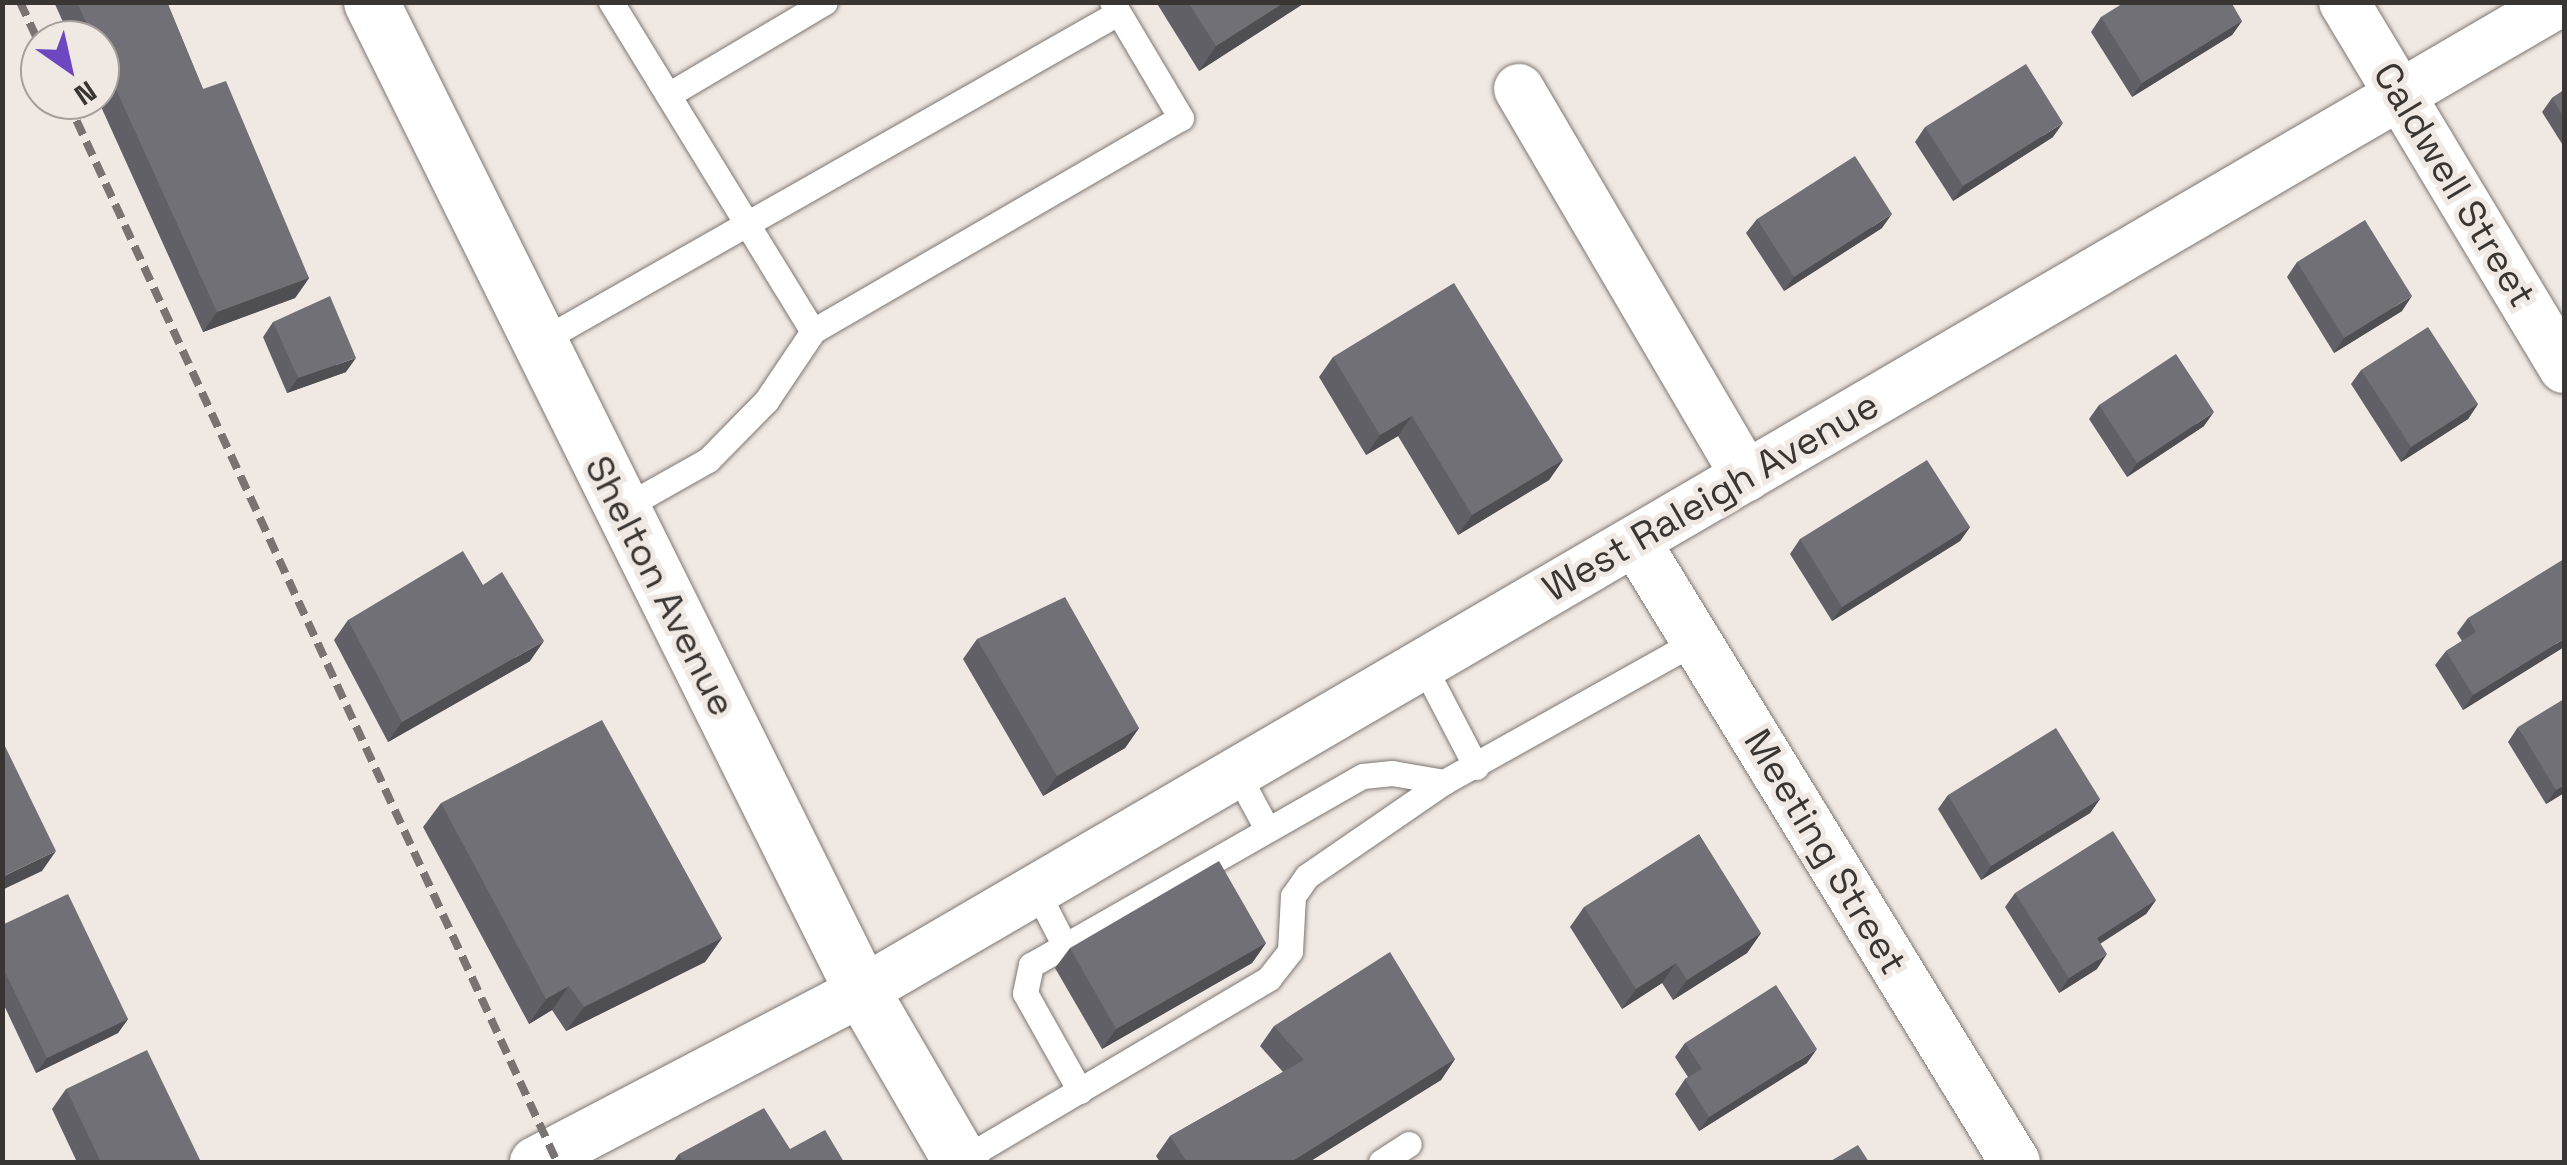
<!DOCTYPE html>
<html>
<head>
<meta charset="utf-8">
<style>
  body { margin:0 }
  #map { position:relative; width:2567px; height:1165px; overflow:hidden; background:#f0e8e3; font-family:"Space Grotesk",sans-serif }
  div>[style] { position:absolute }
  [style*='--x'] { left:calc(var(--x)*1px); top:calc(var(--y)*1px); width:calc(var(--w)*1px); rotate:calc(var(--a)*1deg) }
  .roads { filter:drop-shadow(0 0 2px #7e7772) drop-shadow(0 0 2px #7e7772) }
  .service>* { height:25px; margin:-12.5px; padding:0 12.5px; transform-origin:12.5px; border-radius:12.5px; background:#fff }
  .minor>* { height:50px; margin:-25px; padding:0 25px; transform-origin:25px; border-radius:25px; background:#fff }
  .primary>* { height:55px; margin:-27.5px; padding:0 27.5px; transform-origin:27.5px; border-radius:27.5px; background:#fff }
  .rail>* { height:8px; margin-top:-4px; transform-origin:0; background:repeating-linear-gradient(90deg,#797471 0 15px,transparent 0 23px) }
  .wall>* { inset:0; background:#616066 }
  .shaded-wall>* { inset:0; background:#4f4e53 }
  .building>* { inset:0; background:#717077 }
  span { translate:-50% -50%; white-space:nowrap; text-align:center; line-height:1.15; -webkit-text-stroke:10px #f0e8e3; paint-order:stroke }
  .street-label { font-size:38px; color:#383533 }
  .frame { position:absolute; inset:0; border:5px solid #383533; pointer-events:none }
  .north { position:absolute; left:20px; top:20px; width:100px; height:100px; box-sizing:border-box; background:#f0e8e3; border:2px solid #a6a09d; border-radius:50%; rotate:146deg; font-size:28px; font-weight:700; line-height:40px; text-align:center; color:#383533 }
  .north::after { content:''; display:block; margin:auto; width:35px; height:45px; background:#6d47bf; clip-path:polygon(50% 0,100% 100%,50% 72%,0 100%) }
</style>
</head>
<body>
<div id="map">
  <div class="roads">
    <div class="service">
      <div style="--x:611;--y:2;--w:386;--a:58.5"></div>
      <div style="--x:668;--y:95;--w:182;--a:-30.6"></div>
      <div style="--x:539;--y:342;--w:666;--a:-29.61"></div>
      <div style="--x:621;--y:509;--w:100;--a:-29.4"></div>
      <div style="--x:708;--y:460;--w:83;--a:-45.5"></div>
      <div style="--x:766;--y:401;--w:84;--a:-56.1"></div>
      <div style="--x:813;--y:331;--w:425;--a:-30.1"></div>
      <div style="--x:1181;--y:118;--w:135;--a:-120.7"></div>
      <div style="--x:1423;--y:665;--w:115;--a:62.5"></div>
      <div style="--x:1237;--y:773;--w:64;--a:61.8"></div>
      <div style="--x:1036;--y:890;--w:59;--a:62.6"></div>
      <div style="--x:1080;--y:1091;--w:112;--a:-119.3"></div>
      <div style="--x:1025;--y:993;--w:29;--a:-78"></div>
      <div style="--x:1031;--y:965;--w:382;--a:-29.7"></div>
      <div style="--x:1363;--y:776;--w:29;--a:-6"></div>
      <div style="--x:1392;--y:773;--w:53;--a:9.8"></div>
      <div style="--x:960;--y:1161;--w:359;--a:-30.6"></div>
      <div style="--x:1269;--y:978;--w:34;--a:-52"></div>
      <div style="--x:1290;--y:951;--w:55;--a:-86.9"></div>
      <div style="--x:1293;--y:896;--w:24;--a:-55"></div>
      <div style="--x:1307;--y:876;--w:166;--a:-34.5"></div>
      <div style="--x:1444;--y:782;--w:289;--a:-29.2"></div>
      <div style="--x:1381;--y:1162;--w:33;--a:-33"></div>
    </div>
    <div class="minor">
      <div style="--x:2344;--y:2;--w:427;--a:59"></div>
      <div style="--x:1519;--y:89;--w:449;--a:59.6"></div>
      <div style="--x:1635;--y:541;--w:728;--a:58.54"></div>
      <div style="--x:535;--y:1162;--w:369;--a:-27.6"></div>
      <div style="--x:862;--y:991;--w:1964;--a:-30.23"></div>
    </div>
    <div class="primary">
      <div style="--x:371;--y:2;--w:1104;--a:63.6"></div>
      <div style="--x:862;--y:991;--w:198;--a:59.9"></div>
    </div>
  </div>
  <div class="rail">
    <div style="--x:20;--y:2;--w:47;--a:65.1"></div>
    <div style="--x:67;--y:100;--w:1170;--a:65.23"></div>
  </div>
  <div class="wall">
    <div style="clip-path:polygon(54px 2px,167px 2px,203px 89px,309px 278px,295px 298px,203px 332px,98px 100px,100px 100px,100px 40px,71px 40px)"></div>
    <div style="clip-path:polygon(1156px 2px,1306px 2px,1199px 71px)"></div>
    <div style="clip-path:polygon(2101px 17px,2242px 21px,2232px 35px,2132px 97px,2091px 32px)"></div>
    <div style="clip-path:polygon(2564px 90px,2564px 147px,2542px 112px,2552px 98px)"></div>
    <div style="clip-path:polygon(1925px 127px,2053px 137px,1953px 201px,1915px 142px)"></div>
    <div style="clip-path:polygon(1757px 219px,1882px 228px,1784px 291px,1746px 233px)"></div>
    <div style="clip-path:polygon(2297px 262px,2402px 311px,2334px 353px,2287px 277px)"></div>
    <div style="clip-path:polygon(273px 322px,346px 372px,287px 393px,263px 337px)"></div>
    <div style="clip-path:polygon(1333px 357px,1563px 460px,1549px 480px,1458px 535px,1398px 436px,1366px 455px,1319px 377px)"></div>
    <div style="clip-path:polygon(2361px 370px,2478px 404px,2468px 419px,2401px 462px,2351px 384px)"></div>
    <div style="clip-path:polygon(2099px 405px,2204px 426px,2127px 477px,2089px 419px)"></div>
    <div style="clip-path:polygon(1970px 527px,1960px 541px,1832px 621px,1790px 554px,1800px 539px)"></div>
    <div style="clip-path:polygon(2468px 618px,2564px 647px,2463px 710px,2435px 665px,2446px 651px,2462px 641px,2457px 633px)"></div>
    <div style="clip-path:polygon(348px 620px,530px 661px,388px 742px,334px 640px)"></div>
    <div style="clip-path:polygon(977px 639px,1139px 728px,1125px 748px,1043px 796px,963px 659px)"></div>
    <div style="clip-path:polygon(2518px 727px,2564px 793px,2546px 804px,2508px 742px)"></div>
    <div style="clip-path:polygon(1948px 795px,2100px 799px,2090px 813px,1981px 880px,1938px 809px)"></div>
    <div style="clip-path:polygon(441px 803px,722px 938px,705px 962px,566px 1031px,552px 1010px,529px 1024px,423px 827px)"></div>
    <div style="clip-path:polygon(2015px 893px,2156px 900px,2146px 914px,2100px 944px,2097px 969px,2059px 993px,2005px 907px)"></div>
    <div style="clip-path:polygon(1584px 907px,1761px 933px,1747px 953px,1673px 1000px,1662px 983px,1622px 1009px,1570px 927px)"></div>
    <div style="clip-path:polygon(2px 925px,128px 1019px,118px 1033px,36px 1073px,2px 1001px)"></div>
    <div style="clip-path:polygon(1266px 943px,1252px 963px,1102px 1049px,1055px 968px,1070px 948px)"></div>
    <div style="clip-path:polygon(1274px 1026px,1455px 1059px,1441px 1080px,1309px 1162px,1160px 1162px,1156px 1156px,1170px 1136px,1283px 1072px,1260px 1046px)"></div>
    <div style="clip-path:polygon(1685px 1043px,1807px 1063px,1699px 1131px,1675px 1094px,1685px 1079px,1688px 1077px,1675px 1057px)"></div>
    <div style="clip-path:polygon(66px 1089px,201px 1162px,77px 1162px,52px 1109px)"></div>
    <div style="clip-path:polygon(790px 1149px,844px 1162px,673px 1162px,679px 1154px)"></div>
  </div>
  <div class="shaded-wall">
    <div style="clip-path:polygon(1285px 2px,1306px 2px,1199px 71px,1216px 46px)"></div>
    <div style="clip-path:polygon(2242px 21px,2232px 35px,2132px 97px,2142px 83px)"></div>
    <div style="clip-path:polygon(2063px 123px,2053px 137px,1953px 201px,1963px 186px)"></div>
    <div style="clip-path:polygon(1892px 214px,1882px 228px,1784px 291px,1794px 277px)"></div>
    <div style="clip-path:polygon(309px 278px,295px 298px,203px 332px,217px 312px)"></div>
    <div style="clip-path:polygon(2412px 296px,2402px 311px,2334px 353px,2344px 338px)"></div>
    <div style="clip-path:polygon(356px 358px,346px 372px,287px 393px,298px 378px)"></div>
    <div style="clip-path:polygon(2478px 404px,2468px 419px,2401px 462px,2411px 447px)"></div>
    <div style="clip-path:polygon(2214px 412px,2204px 426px,2127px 477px,2137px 463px)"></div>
    <div style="clip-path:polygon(1412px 416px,1398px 436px,1366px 455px,1380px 435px)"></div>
    <div style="clip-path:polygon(1563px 460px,1549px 480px,1458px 535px,1472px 515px)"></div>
    <div style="clip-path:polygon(1970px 527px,1960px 541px,1832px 621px,1842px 607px)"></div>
    <div style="clip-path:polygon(2564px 639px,2564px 647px,2463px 710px,2473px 695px)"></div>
    <div style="clip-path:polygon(544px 641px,530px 661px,388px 742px,402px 722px)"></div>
    <div style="clip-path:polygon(1139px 728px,1125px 748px,1043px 796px,1057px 776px)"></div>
    <div style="clip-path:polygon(2564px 785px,2564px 793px,2546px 804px,2556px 790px)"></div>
    <div style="clip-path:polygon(2100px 799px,2090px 813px,1981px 880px,1991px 866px)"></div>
    <div style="clip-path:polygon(56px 851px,42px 871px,2px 890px,2px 877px)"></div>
    <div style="clip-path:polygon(2156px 900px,2146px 914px,2086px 952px,2097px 938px)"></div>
    <div style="clip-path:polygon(1761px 933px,1747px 953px,1673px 1000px,1687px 980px)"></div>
    <div style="clip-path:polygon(722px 938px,705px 962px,566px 1031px,584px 1007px)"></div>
    <div style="clip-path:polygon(1266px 943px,1252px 963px,1102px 1049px,1116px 1029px)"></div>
    <div style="clip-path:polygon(2107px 954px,2097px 969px,2059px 993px,2069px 978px)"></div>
    <div style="clip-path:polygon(1676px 963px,1662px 983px,1622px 1009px,1636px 989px)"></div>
    <div style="clip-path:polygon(569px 986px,552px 1010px,529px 1024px,546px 999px)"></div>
    <div style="clip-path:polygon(128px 1019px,118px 1033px,36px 1073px,47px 1058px)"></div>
    <div style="clip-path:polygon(1817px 1049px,1807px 1063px,1699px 1131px,1709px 1117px)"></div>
    <div style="clip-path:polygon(1455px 1059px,1441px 1080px,1309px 1162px,1291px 1162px)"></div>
  </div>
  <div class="building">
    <div style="clip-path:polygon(77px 2px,167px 2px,203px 89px,226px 81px,309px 278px,217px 312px,100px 54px,100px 40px,94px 40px)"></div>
    <div style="clip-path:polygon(1188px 2px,1285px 2px,1216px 46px)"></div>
    <div style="clip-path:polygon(2125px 2px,2231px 2px,2242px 21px,2142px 83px,2101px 17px)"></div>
    <div style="clip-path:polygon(2026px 64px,2063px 123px,1963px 186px,1925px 127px)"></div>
    <div style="clip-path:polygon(2564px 90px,2564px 117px,2552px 98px)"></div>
    <div style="clip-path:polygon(1855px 156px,1892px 214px,1794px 277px,1757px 219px)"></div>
    <div style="clip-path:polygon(2365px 220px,2412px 296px,2344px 338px,2297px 262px)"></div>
    <div style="clip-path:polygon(1454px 283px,1563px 460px,1472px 515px,1412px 416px,1380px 435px,1333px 357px)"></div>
    <div style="clip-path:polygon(330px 296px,356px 358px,298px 378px,273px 322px)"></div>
    <div style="clip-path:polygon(2428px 327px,2478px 404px,2411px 447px,2361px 370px)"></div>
    <div style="clip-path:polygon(2176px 354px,2214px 412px,2137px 463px,2099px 405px)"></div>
    <div style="clip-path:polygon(1927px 460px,1970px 527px,1842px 607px,1800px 539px)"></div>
    <div style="clip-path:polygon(463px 551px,483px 585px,502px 572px,544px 641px,402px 722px,348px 620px)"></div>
    <div style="clip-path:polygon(2564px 559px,2564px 639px,2473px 695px,2446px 651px,2476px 632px,2468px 618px)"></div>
    <div style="clip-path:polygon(1065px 597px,1139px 728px,1057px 776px,977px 639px)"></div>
    <div style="clip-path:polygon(2564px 699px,2564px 785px,2556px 790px,2518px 727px)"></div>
    <div style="clip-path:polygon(602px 720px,722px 938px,584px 1007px,569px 986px,546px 999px,441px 803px)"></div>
    <div style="clip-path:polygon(2056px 728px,2100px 799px,1991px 866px,1948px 795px)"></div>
    <div style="clip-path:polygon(2px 740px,56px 851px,2px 877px)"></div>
    <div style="clip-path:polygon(2113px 831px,2156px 900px,2097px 938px,2107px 954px,2069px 978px,2015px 893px)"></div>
    <div style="clip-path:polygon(1699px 834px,1761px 933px,1687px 980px,1676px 963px,1636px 989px,1584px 907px)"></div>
    <div style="clip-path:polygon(1219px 861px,1266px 943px,1116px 1029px,1070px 948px)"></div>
    <div style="clip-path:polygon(68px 894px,128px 1019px,47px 1058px,2px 966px,2px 925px)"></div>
    <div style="clip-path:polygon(1390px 952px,1455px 1059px,1291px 1162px,1187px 1162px,1170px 1136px,1304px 1060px,1274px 1026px)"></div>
    <div style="clip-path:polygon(1776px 985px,1817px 1049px,1709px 1117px,1685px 1079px,1702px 1069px,1685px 1043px)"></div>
    <div style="clip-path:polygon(147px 1050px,201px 1162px,101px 1162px,66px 1089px)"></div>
    <div style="clip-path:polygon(764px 1108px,790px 1149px,825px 1130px,844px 1162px,683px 1162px,679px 1154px)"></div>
    <div style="clip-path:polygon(1858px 1145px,1869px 1162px,1829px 1162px)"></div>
  </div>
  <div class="street-label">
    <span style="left:2454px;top:185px;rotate:59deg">Caldwell Street</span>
    <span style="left:1711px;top:497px;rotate:-30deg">West Raleigh Avenue</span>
    <span style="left:660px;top:586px;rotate:63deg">Shelton Avenue</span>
    <span style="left:1825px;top:852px;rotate:59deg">Meeting Street</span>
  </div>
  <div class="frame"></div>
  <div class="north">N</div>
</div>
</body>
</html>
